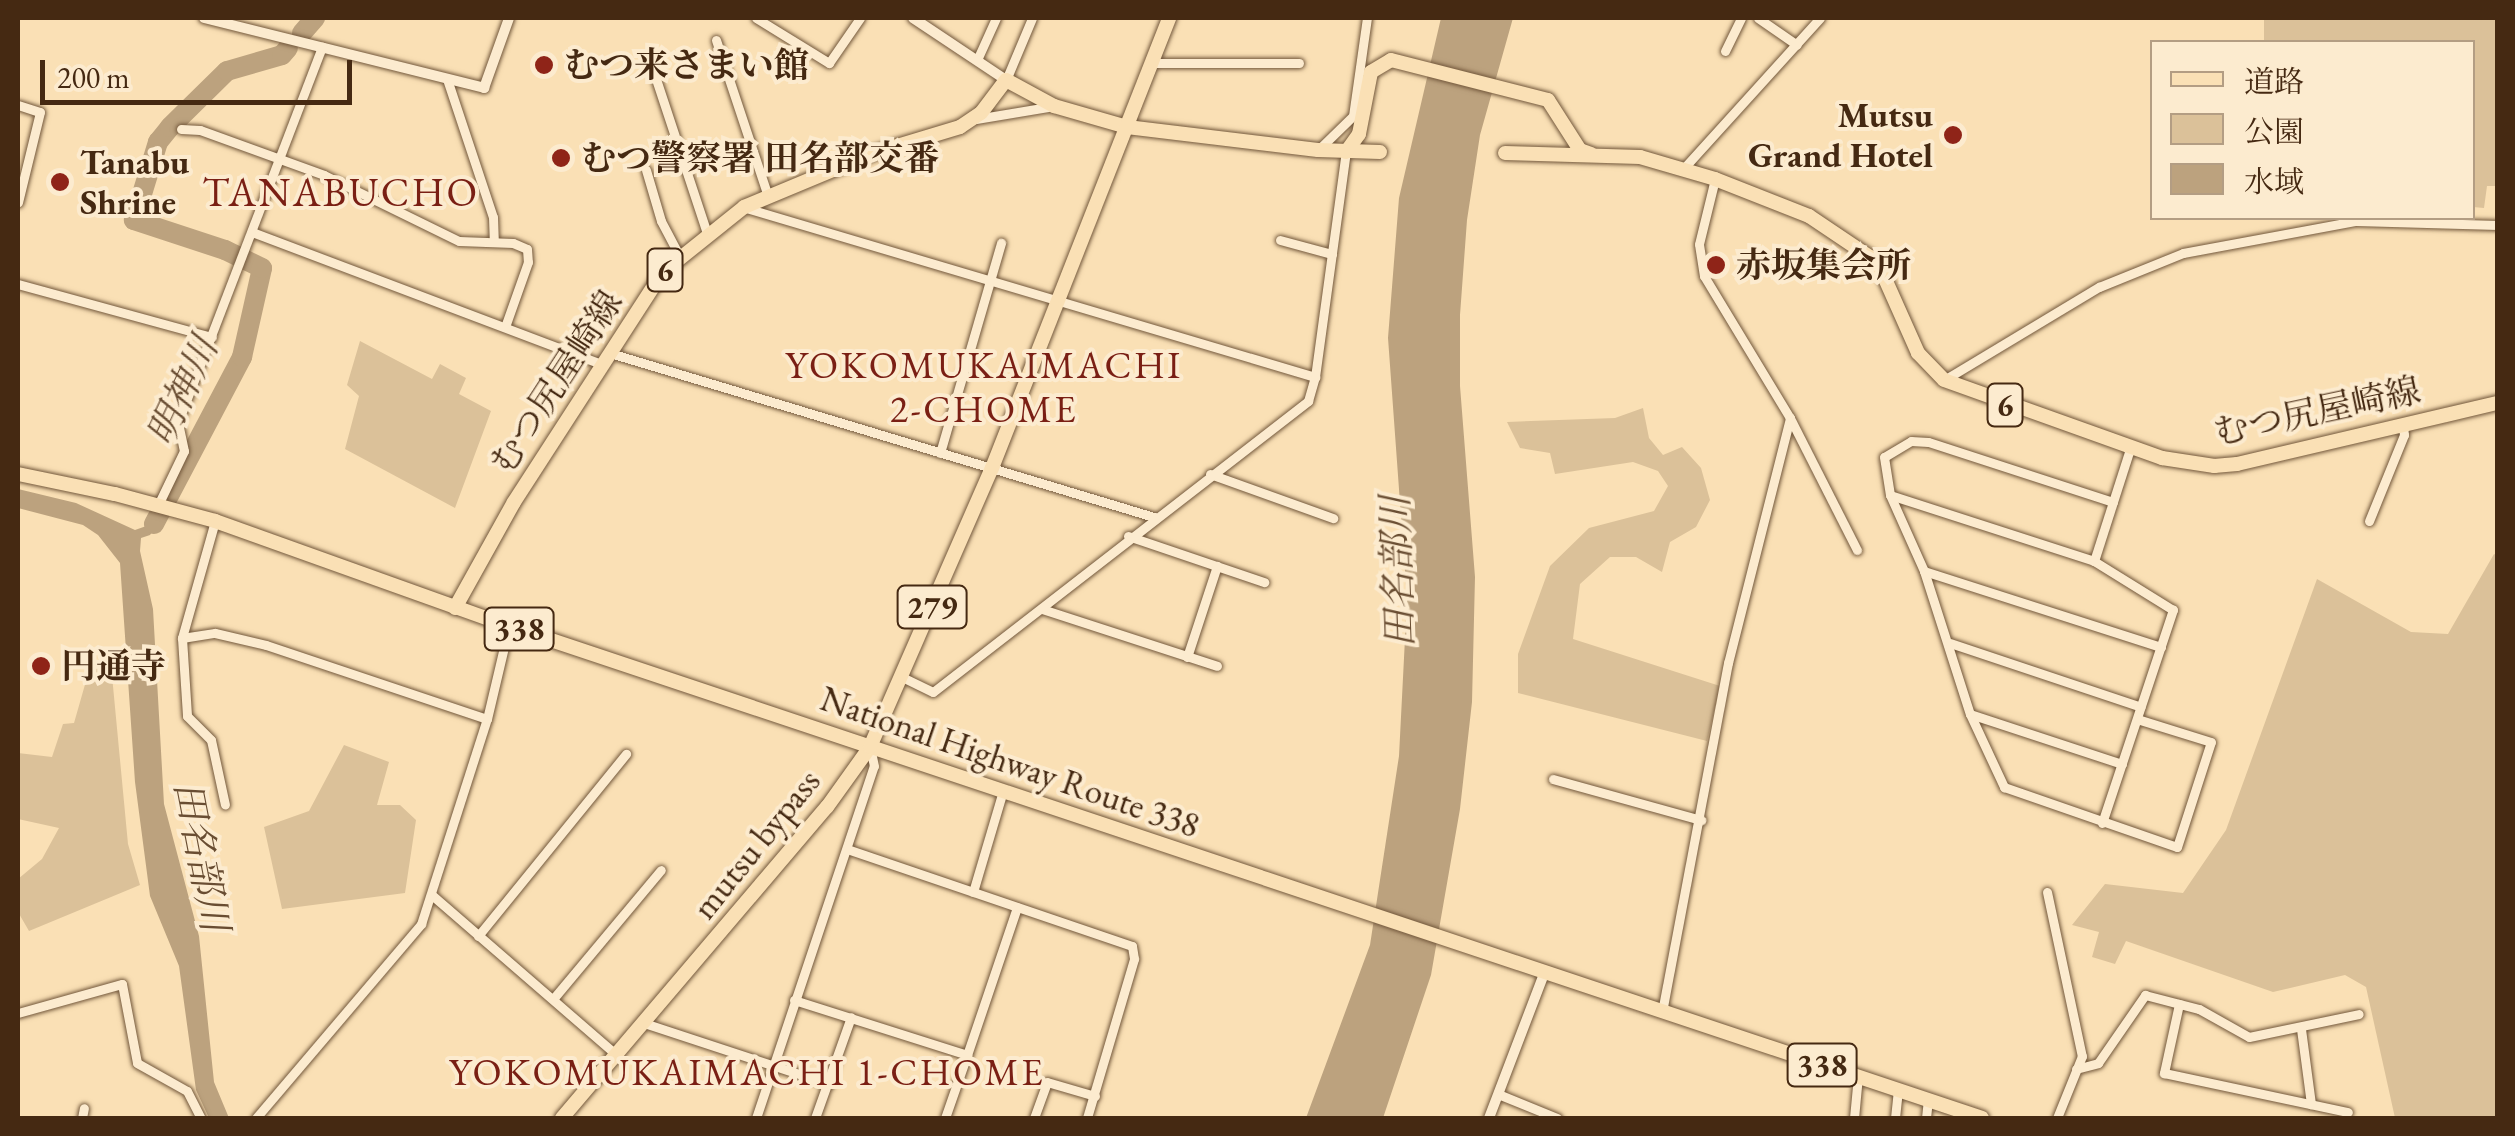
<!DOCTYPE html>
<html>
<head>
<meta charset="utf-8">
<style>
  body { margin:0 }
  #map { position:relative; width:2515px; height:1136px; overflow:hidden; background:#fae0b5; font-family:"EB Garamond","Noto Serif JP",serif }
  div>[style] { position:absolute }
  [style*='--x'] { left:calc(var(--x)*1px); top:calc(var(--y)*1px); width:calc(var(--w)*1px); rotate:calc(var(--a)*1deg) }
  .green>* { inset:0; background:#dbc199 }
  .water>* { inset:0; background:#bca27e }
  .river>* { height:20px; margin:-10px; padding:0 10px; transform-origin:10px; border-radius:10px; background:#bca27e }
  .roads { filter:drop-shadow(0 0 2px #72573b) drop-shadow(0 0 2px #72573b) }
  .minor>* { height:9px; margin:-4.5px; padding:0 4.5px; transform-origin:4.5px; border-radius:4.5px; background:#fcebcf }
  .tertiary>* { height:10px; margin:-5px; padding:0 5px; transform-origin:5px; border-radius:5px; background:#fcebcf }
  .primary>* { height:14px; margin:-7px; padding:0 7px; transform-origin:7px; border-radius:7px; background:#fae0b5 }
  .trunk>* { height:14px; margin:-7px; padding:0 7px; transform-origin:7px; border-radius:7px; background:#fae0b5 }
  .dots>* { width:28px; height:28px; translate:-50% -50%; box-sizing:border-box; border:5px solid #fcebcf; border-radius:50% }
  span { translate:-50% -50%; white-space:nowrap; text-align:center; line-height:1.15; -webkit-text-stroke:8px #fcebcf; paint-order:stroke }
  .shield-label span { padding:2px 8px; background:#fcebcf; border:2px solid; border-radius:8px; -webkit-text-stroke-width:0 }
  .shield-label { font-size:32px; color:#452912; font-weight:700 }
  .poi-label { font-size:35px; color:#452912; font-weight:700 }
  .left { translate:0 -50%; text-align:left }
  .right { translate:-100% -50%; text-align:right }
  .street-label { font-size:35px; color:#452912 }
  .neighbourhood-label { font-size:38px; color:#7a1f14; letter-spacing:2.5px }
  .water-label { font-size:38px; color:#694d32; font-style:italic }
  .quarter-label { font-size:40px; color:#7a1f14; letter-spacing:2.5px }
  .frame { position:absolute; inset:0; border:20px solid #452912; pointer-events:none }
  .legend { position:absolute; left:2150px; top:40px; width:325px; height:180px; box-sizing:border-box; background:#fcebcf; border:2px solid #b39d83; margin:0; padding:12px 18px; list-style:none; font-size:30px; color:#452912 }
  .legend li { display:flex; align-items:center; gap:20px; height:50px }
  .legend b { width:50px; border:2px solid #b39d83 }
  .scale { position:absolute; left:40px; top:60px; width:312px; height:45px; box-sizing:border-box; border:5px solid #452912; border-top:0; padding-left:12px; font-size:30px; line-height:35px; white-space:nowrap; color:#452912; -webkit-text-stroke:8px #fcebcf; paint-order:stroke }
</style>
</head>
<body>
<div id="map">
  <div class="green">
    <div style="clip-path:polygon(2264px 18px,2497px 18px,2497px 186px,2487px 186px,2484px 208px,2473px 207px,2472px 42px,2264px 42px)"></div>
    <div style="clip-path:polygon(360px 341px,432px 379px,440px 364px,466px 378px,459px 394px,491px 411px,455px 508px,345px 449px,359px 396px,347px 385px)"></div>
    <div style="clip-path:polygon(1643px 408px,1649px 438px,1663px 455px,1682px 447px,1701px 468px,1710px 500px,1696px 527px,1670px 542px,1662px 572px,1636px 557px,1610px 557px,1580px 584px,1573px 639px,1720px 686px,1707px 741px,1518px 693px,1518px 654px,1550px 566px,1589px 528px,1654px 511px,1668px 486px,1658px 471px,1633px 462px,1555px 474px,1550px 453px,1520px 448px,1507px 422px,1615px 418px)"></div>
    <div style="clip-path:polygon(2494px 554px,2498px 556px,2497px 1118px,2395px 1118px,2366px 987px,2345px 975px,2273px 992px,2126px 941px,2115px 964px,2092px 957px,2099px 932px,2072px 925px,2105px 884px,2183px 893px,2226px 830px,2317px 579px,2411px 632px,2448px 634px)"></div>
    <div style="clip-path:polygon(92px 660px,111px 665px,128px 844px,140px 885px,29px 931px,18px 912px,18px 879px,42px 859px,59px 828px,18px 819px,18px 753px,52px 757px,63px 724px,74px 723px)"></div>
    <div style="clip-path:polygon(344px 745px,389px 762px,377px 805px,400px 805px,416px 820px,405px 893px,282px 909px,264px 827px,309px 811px)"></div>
  </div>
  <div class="water">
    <div style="clip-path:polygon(1441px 18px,1513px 18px,1480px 135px,1467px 220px,1460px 315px,1460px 386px,1475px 577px,1472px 702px,1460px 809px,1431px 975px,1383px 1118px,1306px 1118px,1370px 945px,1399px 756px,1407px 599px,1388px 338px,1399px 198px)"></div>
    <div style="clip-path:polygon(18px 489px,76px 503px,135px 530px,152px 524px,157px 514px,163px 517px,150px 535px,141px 538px,140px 551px,153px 609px,164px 804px,199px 936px,214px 1082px,229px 1118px,209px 1118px,196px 1090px,179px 966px,150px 896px,135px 782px,120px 563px,98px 535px,83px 525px,18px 508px)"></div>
  </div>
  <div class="river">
    <div style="--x:302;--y:33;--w:20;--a:-49"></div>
    <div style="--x:154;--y:524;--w:189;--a:-62.2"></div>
    <div style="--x:242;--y:357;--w:91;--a:-77.3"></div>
    <div style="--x:262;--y:268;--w:41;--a:-154.1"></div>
    <div style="--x:225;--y:250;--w:96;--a:-161.8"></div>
    <div style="--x:134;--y:220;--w:82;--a:-72.9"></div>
    <div style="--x:158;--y:142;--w:19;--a:-51"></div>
    <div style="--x:170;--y:127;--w:80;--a:-44.5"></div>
    <div style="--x:227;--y:71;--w:57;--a:-16.2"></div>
    <div style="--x:282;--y:55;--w:9;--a:-49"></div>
  </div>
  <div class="roads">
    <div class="minor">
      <div style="--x:756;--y:18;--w:86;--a:31.7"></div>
      <div style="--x:829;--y:63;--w:55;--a:-55.4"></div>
      <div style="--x:1758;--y:18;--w:47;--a:34.7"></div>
      <div style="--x:716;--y:40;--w:164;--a:71.6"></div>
      <div style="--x:1725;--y:51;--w:37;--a:-64"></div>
      <div style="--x:977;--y:60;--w:46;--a:-65.7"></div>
      <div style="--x:1151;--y:63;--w:148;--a:0"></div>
      <div style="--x:447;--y:79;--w:145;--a:71.6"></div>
      <div style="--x:493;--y:217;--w:25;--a:88"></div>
      <div style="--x:656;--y:79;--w:162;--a:71.7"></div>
      <div style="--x:1006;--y:80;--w:67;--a:-67.2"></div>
      <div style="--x:18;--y:105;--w:23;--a:18"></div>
      <div style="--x:40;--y:112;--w:93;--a:103.7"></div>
      <div style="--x:976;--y:119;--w:79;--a:-9.5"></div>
      <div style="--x:181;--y:129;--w:19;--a:3"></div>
      <div style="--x:200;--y:130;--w:132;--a:19.9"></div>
      <div style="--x:324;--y:175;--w:150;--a:26.1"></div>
      <div style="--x:459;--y:241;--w:54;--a:2.1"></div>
      <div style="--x:513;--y:243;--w:15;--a:23"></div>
      <div style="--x:527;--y:249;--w:13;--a:86"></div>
      <div style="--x:528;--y:262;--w:69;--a:109.5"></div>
      <div style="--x:1318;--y:150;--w:49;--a:-44.2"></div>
      <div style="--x:1353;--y:116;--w:99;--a:-81.9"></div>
      <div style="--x:1683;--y:169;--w:204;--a:-47.8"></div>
      <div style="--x:646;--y:170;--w:53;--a:73.6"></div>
      <div style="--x:661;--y:221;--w:41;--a:62.2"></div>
      <div style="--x:746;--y:208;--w:594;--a:16.54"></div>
      <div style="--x:252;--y:232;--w:374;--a:20.7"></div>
      <div style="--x:1280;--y:240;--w:54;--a:15.1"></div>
      <div style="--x:18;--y:284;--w:201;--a:15.3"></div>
      <div style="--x:610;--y:353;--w:568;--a:16.78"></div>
      <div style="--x:1944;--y:380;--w:181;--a:-31"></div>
      <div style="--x:2099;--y:287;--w:91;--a:-22"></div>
      <div style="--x:2183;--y:253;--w:176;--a:-10.5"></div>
      <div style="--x:2356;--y:221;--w:142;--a:1.6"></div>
      <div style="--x:1790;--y:418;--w:148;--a:63.1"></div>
      <div style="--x:940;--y:453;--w:219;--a:-73.8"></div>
      <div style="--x:1210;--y:474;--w:131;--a:19.7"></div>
      <div style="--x:1890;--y:495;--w:214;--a:17.9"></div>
      <div style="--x:2113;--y:502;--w:194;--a:-162"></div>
      <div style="--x:1928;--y:442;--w:17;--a:-177"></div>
      <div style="--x:1911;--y:441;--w:31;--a:149"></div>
      <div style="--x:1884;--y:457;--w:38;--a:81"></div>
      <div style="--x:1890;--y:495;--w:83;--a:65.9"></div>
      <div style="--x:1924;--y:571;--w:150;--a:72.2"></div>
      <div style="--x:1970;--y:714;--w:81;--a:65"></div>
      <div style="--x:2004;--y:787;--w:183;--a:19.1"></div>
      <div style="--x:2177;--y:847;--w:110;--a:-72.1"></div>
      <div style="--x:2211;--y:742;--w:77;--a:-162.7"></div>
      <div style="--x:158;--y:505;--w:60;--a:-64.3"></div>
      <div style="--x:184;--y:451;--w:30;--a:-102"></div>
      <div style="--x:178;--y:422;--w:402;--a:-69"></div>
      <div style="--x:215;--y:521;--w:122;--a:105.8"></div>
      <div style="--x:182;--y:638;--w:78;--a:86.3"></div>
      <div style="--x:187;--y:716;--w:34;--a:45"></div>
      <div style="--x:211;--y:740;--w:66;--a:77.8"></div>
      <div style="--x:2369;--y:521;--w:93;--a:-67.9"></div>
      <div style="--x:2404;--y:435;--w:10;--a:-96"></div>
      <div style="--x:1128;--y:536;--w:144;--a:18.7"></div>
      <div style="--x:1924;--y:571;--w:249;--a:17.8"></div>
      <div style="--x:1042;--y:609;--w:184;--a:18"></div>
      <div style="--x:182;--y:638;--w:33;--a:-9"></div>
      <div style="--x:215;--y:633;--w:52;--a:13.2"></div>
      <div style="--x:266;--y:645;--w:233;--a:18.5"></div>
      <div style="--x:1950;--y:643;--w:201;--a:18.5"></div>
      <div style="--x:1187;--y:657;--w:96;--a:-71.8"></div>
      <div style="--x:902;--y:677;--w:34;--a:26"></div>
      <div style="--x:933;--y:692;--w:475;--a:-37.8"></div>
      <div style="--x:1308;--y:401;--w:25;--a:-74"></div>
      <div style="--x:1315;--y:377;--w:227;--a:-82.2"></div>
      <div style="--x:1970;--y:714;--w:160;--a:18.2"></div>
      <div style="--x:1553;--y:779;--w:154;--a:15.5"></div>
      <div style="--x:2102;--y:823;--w:225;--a:-71.6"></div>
      <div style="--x:2173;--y:610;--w:93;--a:-148.2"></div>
      <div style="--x:2094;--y:561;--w:118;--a:-72.2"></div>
      <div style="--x:847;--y:849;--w:301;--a:18.8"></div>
      <div style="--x:1132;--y:946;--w:13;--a:81"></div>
      <div style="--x:1134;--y:959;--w:166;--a:106.5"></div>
      <div style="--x:973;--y:892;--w:105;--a:-73.5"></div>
      <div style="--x:2047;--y:892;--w:168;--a:78"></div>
      <div style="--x:2082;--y:1056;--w:67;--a:112"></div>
      <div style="--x:433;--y:896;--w:245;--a:40.9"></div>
      <div style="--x:478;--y:936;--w:235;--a:-50.9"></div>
      <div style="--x:553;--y:999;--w:168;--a:-50.1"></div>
      <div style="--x:794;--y:1000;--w:182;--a:17.6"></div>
      <div style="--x:967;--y:1055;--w:156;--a:-71.3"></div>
      <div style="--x:2179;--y:1004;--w:71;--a:102.3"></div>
      <div style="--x:2164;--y:1073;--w:188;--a:12"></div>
      <div style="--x:1662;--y:1012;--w:355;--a:-79.3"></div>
      <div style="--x:1728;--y:663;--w:253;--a:-75.8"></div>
      <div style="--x:1790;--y:418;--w:166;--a:-121.2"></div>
      <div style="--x:1704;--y:276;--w:32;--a:-99"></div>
      <div style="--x:1699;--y:244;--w:67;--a:-76.2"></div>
      <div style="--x:18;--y:1013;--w:108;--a:-15.6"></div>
      <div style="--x:122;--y:984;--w:80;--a:79.2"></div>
      <div style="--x:137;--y:1063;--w:57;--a:29.2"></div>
      <div style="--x:187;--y:1091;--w:30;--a:63"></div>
      <div style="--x:647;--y:1024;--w:192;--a:18.2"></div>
      <div style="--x:2301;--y:1029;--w:76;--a:82.4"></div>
      <div style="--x:2076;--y:1069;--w:23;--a:-15"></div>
      <div style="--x:2098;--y:1063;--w:83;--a:-55.3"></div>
      <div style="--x:2145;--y:995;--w:56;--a:14.5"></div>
      <div style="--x:2199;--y:1009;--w:57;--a:29.2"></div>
      <div style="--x:2249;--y:1037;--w:112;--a:-11.8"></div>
      <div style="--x:1498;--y:1094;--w:64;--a:22.1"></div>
      <div style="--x:82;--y:1118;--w:10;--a:-79"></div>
      <div style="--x:256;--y:1118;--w:255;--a:-49.6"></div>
      <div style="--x:421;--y:924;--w:215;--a:-72.2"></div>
      <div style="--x:487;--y:719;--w:96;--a:-76.7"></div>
      <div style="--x:756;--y:1118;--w:371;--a:-71.5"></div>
      <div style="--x:874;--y:766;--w:19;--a:-102"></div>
      <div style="--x:815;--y:1118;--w:107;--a:-70.4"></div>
      <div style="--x:945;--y:1118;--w:67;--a:-70.8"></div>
      <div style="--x:1034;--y:1118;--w:38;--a:-70"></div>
      <div style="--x:1047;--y:1082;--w:50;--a:16.3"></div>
      <div style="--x:1854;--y:1118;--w:42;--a:-84.6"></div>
      <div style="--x:1895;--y:1118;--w:28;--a:-84"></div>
      <div style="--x:1926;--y:1118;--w:18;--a:-84"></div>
    </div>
    <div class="tertiary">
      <div style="--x:204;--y:18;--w:289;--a:14"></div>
      <div style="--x:484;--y:88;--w:74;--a:-70.3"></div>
      <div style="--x:913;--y:18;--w:112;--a:33.7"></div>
      <div style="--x:1489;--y:1118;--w:157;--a:-69.1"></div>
    </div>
    <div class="primary">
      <div style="--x:1346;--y:152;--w:22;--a:-54"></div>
      <div style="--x:1359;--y:134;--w:63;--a:-79"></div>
      <div style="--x:1371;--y:72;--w:23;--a:-31"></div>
      <div style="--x:1391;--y:60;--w:162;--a:14.3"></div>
      <div style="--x:1548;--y:100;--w:59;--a:57.4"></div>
      <div style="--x:1580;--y:150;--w:12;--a:20"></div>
      <div style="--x:1505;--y:153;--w:135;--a:1.7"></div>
      <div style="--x:1640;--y:157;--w:78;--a:16.3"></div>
      <div style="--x:1715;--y:179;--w:101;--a:21.5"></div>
      <div style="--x:1809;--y:216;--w:73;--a:33.9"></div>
      <div style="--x:1870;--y:257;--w:19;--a:51"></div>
      <div style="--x:1882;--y:272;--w:89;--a:66"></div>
      <div style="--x:1918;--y:353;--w:37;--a:46"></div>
      <div style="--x:1944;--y:380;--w:232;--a:19.7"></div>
      <div style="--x:2162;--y:458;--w:53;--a:8.7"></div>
      <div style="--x:2214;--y:466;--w:23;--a:-5"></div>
      <div style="--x:2237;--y:464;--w:268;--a:-13.2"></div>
      <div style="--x:455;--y:608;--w:121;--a:-60.9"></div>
      <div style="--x:514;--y:502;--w:274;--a:-57.1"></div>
      <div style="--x:663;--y:272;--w:104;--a:-38.7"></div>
      <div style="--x:744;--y:207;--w:141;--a:-22.6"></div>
      <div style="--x:874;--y:153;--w:90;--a:-16.8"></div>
      <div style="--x:960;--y:127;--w:25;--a:-34"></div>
      <div style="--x:981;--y:113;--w:41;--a:-52.9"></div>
      <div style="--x:1006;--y:80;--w:55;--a:28.4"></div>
      <div style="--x:1054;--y:106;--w:76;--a:16"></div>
      <div style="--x:1127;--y:127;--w:192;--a:6.9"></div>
      <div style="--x:1318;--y:150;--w:62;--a:1.8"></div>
    </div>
    <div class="trunk">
      <div style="--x:18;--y:474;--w:99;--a:11.7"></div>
      <div style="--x:115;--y:494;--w:104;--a:15.1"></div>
      <div style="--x:215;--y:521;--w:312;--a:19.7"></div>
      <div style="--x:509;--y:626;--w:1553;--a:18.47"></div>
      <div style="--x:562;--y:1118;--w:409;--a:-49.6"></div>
      <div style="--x:827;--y:807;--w:74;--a:-54.4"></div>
      <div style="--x:870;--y:747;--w:305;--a:-66.4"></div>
      <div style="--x:992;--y:468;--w:484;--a:-68.5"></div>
    </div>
  </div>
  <div class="dots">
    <div style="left:544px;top:65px;background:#8f2418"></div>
    <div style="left:1953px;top:135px;background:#8f2418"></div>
    <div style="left:561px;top:158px;background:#8f2418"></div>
    <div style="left:60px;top:182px;background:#8f2418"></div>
    <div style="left:1716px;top:265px;background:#8f2418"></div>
    <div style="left:41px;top:666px;background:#8f2418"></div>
  </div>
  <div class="shield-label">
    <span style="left:665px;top:270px">6</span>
    <span style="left:2005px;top:405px">6</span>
    <span style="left:932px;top:607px">279</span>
    <span style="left:519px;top:629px">338</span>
    <span style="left:1822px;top:1065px">338</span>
  </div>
  <div class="poi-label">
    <span class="left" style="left:564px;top:65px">むつ来さまい館</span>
    <span class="right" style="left:1933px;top:135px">Mutsu<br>Grand Hotel</span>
    <span class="left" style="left:581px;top:158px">むつ警察署 田名部交番</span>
    <span class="left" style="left:80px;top:182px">Tanabu<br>Shrine</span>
    <span class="left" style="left:1736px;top:265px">赤坂集会所</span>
    <span class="left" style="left:61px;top:666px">円通寺</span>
  </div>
  <div class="street-label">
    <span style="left:556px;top:382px;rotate:-57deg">むつ尻屋崎線</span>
    <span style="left:2317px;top:411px;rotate:-12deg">むつ尻屋崎線</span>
    <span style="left:1010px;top:762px;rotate:19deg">National Highway Route 338</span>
    <span style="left:756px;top:844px;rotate:-51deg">mutsu bypass</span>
  </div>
  <div class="neighbourhood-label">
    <span style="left:984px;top:387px">YOKOMUKAIMACHI<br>2-CHOME</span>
    <span style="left:747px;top:1072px">YOKOMUKAIMACHI 1-CHOME</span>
  </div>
  <div class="water-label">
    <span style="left:182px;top:391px;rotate:-65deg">明神川</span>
    <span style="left:1397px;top:572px;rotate:-92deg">田名部川</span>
    <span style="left:202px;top:856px;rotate:79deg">田名部川</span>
  </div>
  <div class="quarter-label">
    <span style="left:341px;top:192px">TANABUCHO</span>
  </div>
  <div class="frame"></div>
  <ul class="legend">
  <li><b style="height:12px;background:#fae0b5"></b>道路</li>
  <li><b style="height:28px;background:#dbc199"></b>公園</li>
  <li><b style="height:28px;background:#bca27e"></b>水域</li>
  </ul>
  <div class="scale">200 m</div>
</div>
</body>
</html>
